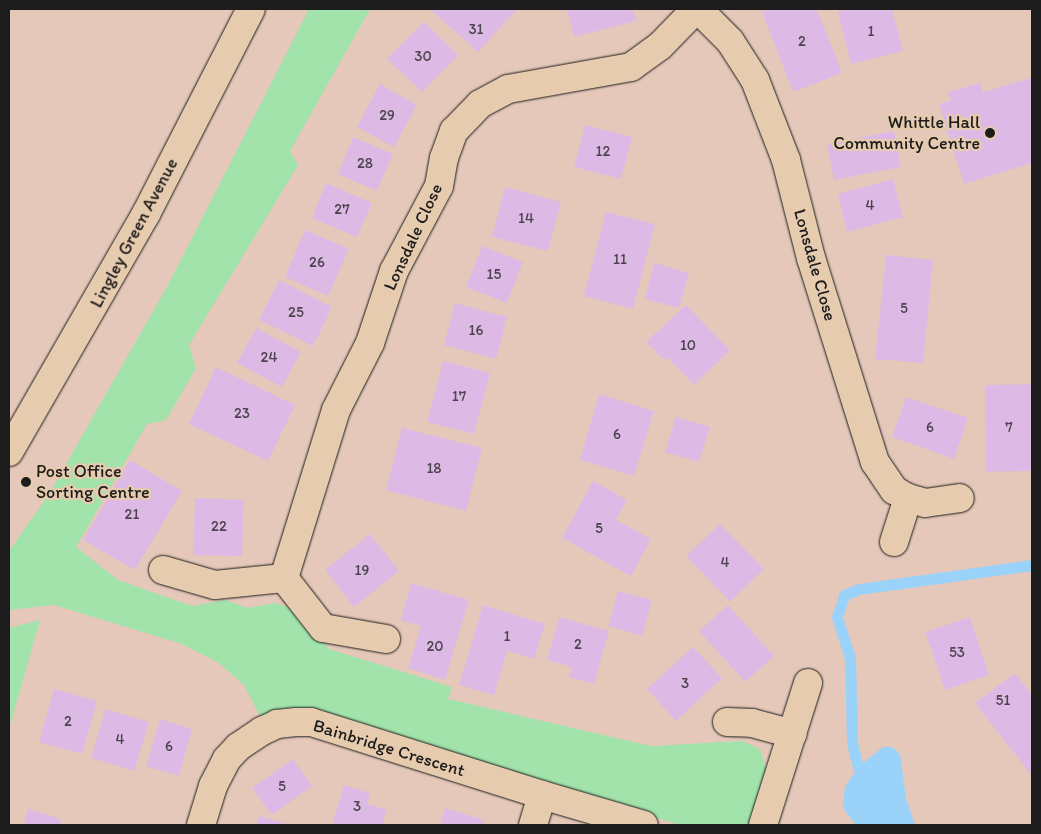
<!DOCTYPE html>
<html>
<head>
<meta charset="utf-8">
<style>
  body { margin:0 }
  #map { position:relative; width:1041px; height:834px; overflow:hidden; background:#e5c8b9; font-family:Itim,sans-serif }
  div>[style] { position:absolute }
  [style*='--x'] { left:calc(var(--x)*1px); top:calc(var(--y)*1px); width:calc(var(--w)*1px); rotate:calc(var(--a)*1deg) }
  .green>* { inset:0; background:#a2e2ab }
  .water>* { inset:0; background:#9ad2f9 }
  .stream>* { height:11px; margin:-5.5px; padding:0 5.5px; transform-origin:5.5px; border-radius:5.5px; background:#9ad2f9 }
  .building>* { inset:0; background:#ddbae5 }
  .roads { filter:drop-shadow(0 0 1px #1c1c1c) drop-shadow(0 0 1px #1c1c1c) }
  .minor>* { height:28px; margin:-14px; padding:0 14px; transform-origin:14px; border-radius:14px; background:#e7cbae }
  .tertiary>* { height:28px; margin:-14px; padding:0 14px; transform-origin:14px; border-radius:14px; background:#e7cbae }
  .dots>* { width:14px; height:14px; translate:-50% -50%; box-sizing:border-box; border:2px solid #e7cbae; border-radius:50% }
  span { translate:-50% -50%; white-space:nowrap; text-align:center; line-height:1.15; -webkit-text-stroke:4.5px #e7cbae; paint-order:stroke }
  .number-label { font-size:15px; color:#4c444e }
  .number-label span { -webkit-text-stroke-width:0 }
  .poi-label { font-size:18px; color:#1c1c1c }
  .right { translate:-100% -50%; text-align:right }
  .left { translate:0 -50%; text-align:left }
  .street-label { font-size:18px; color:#1c1c1c }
  .frame { position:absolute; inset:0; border:10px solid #1c1c1c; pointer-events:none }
</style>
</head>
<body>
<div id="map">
  <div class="green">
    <div style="clip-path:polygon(309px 9px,370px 9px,290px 151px,298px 165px,189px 345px,196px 368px,166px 420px,147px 424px,76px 547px,118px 580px,192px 606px,225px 600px,248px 608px,275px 603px,293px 609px,308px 620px,329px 649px,452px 687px,448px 699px,651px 746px,742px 741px,760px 749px,770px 781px,753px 825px,680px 825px,298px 709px,260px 716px,244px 685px,219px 663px,182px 644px,54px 605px,9px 610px,9px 551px,49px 494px,168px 285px)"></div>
    <div style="clip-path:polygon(40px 620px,9px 729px,9px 628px)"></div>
  </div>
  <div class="water">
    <div style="clip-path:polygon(883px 747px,892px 747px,900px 754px,906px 798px,915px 825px,856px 825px,843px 808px,845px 787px,858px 767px)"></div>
  </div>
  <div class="stream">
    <div style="--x:858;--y:767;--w:25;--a:-104"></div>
    <div style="--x:852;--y:743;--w:85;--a:-91.3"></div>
    <div style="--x:850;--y:658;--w:43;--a:-107.6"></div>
    <div style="--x:837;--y:617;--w:23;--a:-72"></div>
    <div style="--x:844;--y:595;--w:16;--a:-22"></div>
    <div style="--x:859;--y:589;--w:175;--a:-7.9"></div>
  </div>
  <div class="building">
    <div style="clip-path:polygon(430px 9px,517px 9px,478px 52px)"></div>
    <div style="clip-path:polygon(567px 9px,633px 9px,636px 21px,574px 37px)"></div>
    <div style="clip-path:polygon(770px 9px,817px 9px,842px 73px,793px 92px,762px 12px)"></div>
    <div style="clip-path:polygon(851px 9px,892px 9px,903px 51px,851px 64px,838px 12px)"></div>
    <div style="clip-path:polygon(424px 22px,458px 55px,422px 92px,387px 59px)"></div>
    <div style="clip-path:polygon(1031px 78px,1032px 163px,964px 184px,939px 104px,951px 100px,948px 92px,980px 83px,983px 92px)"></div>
    <div style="clip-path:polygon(380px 84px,417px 105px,394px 147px,357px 127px)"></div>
    <div style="clip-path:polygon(585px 125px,632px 137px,621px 179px,574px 167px)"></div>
    <div style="clip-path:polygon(894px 131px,901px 167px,834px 180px,827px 144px)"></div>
    <div style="clip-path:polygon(353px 137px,393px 154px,377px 191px,338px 174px)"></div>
    <div style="clip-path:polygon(893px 179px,903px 217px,847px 232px,838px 194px)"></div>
    <div style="clip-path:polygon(326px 183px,372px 203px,357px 237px,312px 218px)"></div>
    <div style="clip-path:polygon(505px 187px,561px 202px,548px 251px,492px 237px)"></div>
    <div style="clip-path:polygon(606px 212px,655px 224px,633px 309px,584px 296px)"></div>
    <div style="clip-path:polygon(305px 230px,349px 249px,328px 296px,285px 277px)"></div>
    <div style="clip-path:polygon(482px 246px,523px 262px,507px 303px,466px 287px)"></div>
    <div style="clip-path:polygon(886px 255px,933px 260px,923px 363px,875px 359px)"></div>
    <div style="clip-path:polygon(654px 263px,689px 273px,679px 308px,645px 299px)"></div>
    <div style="clip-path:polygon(279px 280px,332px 307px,313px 346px,259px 320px)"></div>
    <div style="clip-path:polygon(455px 303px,507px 317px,496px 359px,444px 345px)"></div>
    <div style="clip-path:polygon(686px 305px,730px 350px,694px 385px,667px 357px,664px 360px,646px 342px)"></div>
    <div style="clip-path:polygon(256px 328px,301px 352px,282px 387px,237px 363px)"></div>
    <div style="clip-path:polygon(443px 361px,490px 373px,474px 434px,427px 422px)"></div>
    <div style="clip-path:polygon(216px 367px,295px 405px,268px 461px,189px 424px)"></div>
    <div style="clip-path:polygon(1032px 384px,1032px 471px,986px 472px,985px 385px)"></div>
    <div style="clip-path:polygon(599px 394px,654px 411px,634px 476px,580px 460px)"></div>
    <div style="clip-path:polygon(906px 397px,968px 418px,954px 459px,892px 437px)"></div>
    <div style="clip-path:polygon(676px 417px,710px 427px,699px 462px,665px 452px)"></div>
    <div style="clip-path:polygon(402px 428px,482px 448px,466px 511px,386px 490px)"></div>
    <div style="clip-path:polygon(130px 460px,182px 491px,135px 570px,83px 540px)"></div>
    <div style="clip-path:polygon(593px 481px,627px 500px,616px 520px,651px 539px,631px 576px,562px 538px)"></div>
    <div style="clip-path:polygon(195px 498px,244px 500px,242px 556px,193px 555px)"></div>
    <div style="clip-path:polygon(720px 524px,764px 569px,730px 602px,686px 556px)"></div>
    <div style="clip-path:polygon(370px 534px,399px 571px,354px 607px,325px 570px)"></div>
    <div style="clip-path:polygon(411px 583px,469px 600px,445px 680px,408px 668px,421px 626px,401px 620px)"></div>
    <div style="clip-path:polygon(618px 591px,652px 600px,642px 636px,608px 626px)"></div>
    <div style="clip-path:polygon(483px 605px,545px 624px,534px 659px,507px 651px,494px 695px,459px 685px)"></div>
    <div style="clip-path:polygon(728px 605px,774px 656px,745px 682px,699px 631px)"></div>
    <div style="clip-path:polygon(559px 617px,609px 631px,594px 684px,569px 677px,572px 667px,547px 660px)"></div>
    <div style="clip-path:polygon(970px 617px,989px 675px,945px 690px,925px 632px)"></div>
    <div style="clip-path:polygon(693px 647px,722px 678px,676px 721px,647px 689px)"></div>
    <div style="clip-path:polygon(1015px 673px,1032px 695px,1032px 776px,975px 703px)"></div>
    <div style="clip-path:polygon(54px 689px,97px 701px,82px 754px,39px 742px)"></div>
    <div style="clip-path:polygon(105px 709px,149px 722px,134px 771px,91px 758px)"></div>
    <div style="clip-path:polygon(160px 719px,192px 729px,179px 776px,146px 766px)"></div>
    <div style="clip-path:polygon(293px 759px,312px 786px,272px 815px,252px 788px)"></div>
    <div style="clip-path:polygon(344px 785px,370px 793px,367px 804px,387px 810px,382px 825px,332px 825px)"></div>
    <div style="clip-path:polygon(445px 808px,484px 820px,482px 825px,440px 825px)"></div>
    <div style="clip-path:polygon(28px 809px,61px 819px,60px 825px,24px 825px)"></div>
    <div style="clip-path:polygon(259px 816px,290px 825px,256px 825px)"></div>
  </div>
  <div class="roads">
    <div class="minor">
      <div style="--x:698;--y:9;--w:45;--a:45"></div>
      <div style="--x:730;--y:41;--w:46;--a:57.3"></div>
      <div style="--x:755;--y:80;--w:86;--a:68.8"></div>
      <div style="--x:786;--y:160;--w:101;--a:75.7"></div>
      <div style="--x:811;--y:258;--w:214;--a:72.6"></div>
      <div style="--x:875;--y:462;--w:34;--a:56"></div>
      <div style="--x:894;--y:490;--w:16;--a:30"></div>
      <div style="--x:908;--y:498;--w:18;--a:16"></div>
      <div style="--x:925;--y:503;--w:35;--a:-8"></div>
      <div style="--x:894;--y:542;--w:46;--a:-72.3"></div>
      <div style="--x:163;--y:570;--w:54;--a:16.1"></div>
      <div style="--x:215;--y:585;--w:69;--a:-5.8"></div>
      <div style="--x:386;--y:639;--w:64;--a:-170.1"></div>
      <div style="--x:323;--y:628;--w:63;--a:-128"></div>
      <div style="--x:284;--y:578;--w:176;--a:-72.8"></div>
      <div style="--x:336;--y:410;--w:75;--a:-63.1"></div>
      <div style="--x:370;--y:343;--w:76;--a:-71.6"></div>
      <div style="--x:394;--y:271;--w:96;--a:-62.1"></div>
      <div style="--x:439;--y:186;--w:28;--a:-80"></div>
      <div style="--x:444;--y:158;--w:29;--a:-70"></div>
      <div style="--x:454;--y:131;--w:37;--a:-46"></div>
      <div style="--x:480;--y:104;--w:32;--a:-28"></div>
      <div style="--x:508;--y:89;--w:125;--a:-10.1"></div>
      <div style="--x:631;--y:67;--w:36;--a:-36"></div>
      <div style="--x:660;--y:46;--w:52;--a:-45.8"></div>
      <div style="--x:727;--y:722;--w:25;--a:2"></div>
      <div style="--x:752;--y:723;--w:42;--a:15"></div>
      <div style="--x:201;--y:825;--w:41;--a:-72.9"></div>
      <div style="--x:213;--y:786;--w:30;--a:-63"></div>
      <div style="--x:227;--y:759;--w:16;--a:-47"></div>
      <div style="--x:238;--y:747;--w:29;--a:-34"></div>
      <div style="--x:262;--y:731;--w:17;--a:-25"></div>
      <div style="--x:277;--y:724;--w:19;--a:-6"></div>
      <div style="--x:296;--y:722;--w:15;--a:0"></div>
      <div style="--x:311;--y:722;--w:242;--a:17.5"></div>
      <div style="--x:533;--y:825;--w:31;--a:-73"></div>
      <div style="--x:542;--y:795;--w:106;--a:16.4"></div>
      <div style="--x:763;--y:825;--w:149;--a:-72.4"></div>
    </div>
    <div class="tertiary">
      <div style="--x:9;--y:452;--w:275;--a:-60.1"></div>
      <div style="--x:146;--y:214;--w:230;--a:-62.9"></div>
    </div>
  </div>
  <div class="dots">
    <div style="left:990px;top:133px;background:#1c1c1c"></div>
    <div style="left:26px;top:482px;background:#1c1c1c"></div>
  </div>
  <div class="number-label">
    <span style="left:476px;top:30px">31</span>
    <span style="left:871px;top:32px">1</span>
    <span style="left:802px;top:42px">2</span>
    <span style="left:423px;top:57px">30</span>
    <span style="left:387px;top:116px">29</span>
    <span style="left:603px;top:152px">12</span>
    <span style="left:365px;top:164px">28</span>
    <span style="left:870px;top:206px">4</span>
    <span style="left:342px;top:210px">27</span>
    <span style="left:526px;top:219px">14</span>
    <span style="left:620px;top:260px">11</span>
    <span style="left:317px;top:263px">26</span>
    <span style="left:494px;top:275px">15</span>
    <span style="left:904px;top:309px">5</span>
    <span style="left:296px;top:313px">25</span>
    <span style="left:476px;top:331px">16</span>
    <span style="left:688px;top:346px">10</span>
    <span style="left:269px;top:358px">24</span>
    <span style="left:459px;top:397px">17</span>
    <span style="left:242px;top:414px">23</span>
    <span style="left:930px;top:428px">6</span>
    <span style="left:1009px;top:428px">7</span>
    <span style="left:617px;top:435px">6</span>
    <span style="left:434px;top:469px">18</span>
    <span style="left:132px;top:515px">21</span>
    <span style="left:219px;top:527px">22</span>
    <span style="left:599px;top:529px">5</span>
    <span style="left:725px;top:563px">4</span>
    <span style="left:362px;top:571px">19</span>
    <span style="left:507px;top:637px">1</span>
    <span style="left:578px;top:645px">2</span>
    <span style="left:435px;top:647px">20</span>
    <span style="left:957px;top:653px">53</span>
    <span style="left:685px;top:684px">3</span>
    <span style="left:1003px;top:701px">51</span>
    <span style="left:68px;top:722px">2</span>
    <span style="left:120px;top:740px">4</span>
    <span style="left:169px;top:747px">6</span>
    <span style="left:282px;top:787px">5</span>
    <span style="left:357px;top:807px">3</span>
  </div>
  <div class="poi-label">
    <span class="right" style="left:980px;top:133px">Whittle Hall<br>Community Centre</span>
    <span class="left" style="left:36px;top:482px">Post Office<br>Sorting Centre</span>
  </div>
  <div class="street-label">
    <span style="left:134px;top:233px;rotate:-62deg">Lingley Green Avenue</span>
    <span style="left:413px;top:237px;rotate:-65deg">Lonsdale Close</span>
    <span style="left:815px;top:265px;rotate:74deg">Lonsdale Close</span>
    <span style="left:389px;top:748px;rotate:17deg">Bainbridge Crescent</span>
  </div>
  <div class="frame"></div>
</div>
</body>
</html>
